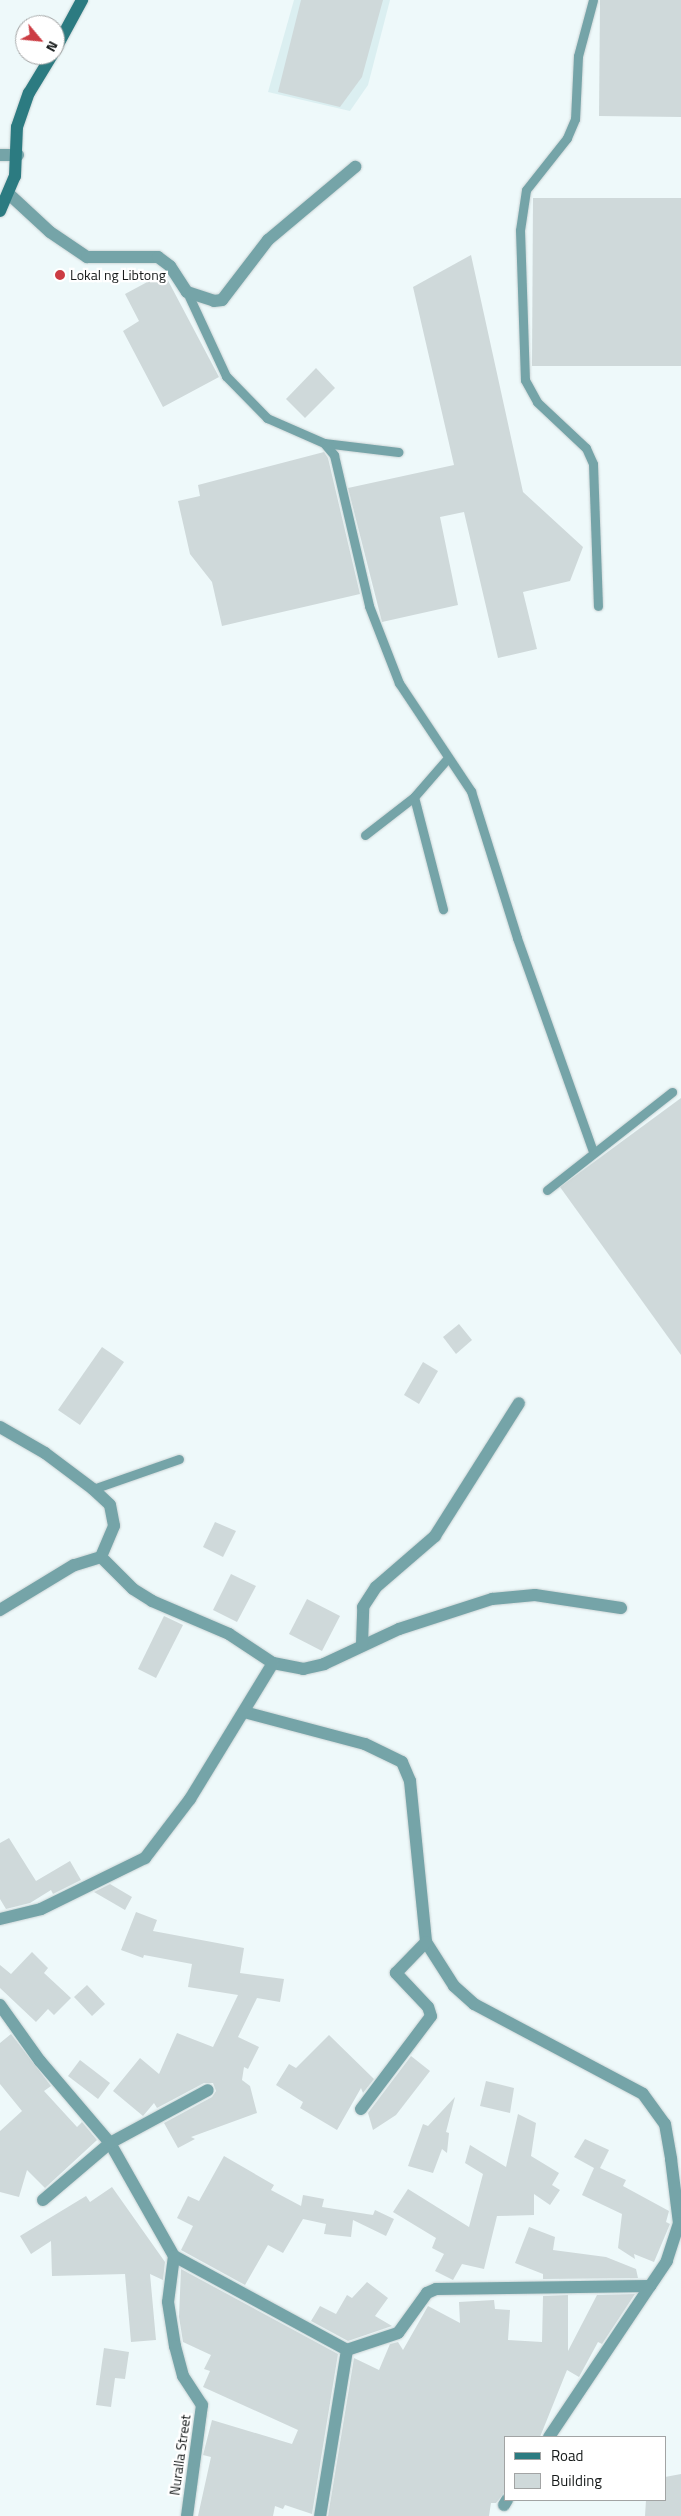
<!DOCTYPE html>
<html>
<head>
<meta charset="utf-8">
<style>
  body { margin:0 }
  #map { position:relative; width:681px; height:2516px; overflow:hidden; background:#eef9fa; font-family:"Titillium Web",sans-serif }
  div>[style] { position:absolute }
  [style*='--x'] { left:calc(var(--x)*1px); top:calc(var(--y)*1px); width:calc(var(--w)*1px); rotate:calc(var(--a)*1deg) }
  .built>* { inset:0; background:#dbeff1 }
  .building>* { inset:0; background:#cfd9da }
  .roads { filter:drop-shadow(0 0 1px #ccd5d6) drop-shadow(0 0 1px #ccd5d6) }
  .service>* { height:9px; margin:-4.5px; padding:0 4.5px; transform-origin:4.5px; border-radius:4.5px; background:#75a4a8 }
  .minor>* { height:12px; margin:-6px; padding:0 6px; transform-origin:6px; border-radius:6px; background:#75a4a8 }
  .secondary>* { height:12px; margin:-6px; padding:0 6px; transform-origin:6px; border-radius:6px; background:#2c7b81 }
  .dots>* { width:14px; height:14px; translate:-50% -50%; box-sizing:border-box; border:2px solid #fff; border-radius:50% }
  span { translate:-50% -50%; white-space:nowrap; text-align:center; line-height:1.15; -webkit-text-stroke:4.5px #fff; paint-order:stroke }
  .poi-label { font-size:14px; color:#171b1b }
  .left { translate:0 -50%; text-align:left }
  .street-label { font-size:14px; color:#171b1b }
  .legend { position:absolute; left:504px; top:2436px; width:162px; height:65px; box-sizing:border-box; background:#fff; border:1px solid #a2a4a4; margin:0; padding:6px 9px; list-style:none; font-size:15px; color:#171b1b }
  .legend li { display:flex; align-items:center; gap:10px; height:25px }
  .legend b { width:25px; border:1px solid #a2a4a4 }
  .north { position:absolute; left:15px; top:15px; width:50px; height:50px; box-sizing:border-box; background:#fff; border:1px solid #a2a4a4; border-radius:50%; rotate:118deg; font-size:14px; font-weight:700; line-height:20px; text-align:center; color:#171b1b }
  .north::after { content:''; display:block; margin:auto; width:18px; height:22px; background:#cc3c43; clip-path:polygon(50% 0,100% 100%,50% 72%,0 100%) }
</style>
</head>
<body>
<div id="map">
  <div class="built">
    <div style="clip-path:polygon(294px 0,390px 0,368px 85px,350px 111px,268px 92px)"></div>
  </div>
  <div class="building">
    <div style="clip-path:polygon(301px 0,383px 0,362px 77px,340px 107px,278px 92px)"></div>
    <div style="clip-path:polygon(600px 0,681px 0,681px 117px,599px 116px)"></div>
    <div style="clip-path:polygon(533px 198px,681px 198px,681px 366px,532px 366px)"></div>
    <div style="clip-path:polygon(471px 255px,523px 492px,583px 547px,570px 581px,523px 592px,537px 649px,498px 658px,464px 512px,440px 517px,458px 605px,382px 622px,348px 488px,454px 465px,413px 287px)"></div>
    <div style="clip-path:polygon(164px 273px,219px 377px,163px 407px,123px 331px,139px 321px,125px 294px)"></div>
    <div style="clip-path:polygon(316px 368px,335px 388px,305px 418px,286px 399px)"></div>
    <div style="clip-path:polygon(324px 452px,328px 458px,360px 594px,222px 626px,212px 582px,190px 554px,178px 501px,200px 496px,198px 485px)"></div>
    <div style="clip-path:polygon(681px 1098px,681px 1355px,560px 1187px)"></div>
    <div style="clip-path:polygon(459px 1324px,472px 1340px,456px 1354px,443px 1337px)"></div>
    <div style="clip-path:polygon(102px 1347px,124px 1362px,80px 1425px,58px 1410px)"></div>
    <div style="clip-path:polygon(423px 1362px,438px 1371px,419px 1404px,404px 1395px)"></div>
    <div style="clip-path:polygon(215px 1522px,236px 1531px,223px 1557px,203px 1547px)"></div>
    <div style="clip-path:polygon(231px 1574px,256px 1586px,237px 1622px,213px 1610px)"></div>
    <div style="clip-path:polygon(307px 1599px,340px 1616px,322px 1651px,289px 1634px)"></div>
    <div style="clip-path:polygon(164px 1616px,183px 1625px,156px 1678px,138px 1669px)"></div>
    <div style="clip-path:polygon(9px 1838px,36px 1881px,70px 1861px,81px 1880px,53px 1894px,51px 1890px,30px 1903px,6px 1909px,0 1899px,0 1843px)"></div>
    <div style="clip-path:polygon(110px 1884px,132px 1897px,125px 1910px,94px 1892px)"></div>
    <div style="clip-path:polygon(136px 1912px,157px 1920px,153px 1931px,244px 1948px,240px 1973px,284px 1979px,280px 2002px,257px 1998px,238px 2037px,259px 2047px,248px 2069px,244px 2067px,242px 2080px,250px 2086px,257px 2113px,191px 2137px,195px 2139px,178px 2148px,164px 2123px,212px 2097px,216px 2091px,213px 2083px,204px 2083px,157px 2108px,154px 2103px,143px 2116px,113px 2091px,140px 2058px,159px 2074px,177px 2033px,213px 2047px,238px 1995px,188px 1987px,192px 1964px,144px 1955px,143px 1958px,121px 1950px)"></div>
    <div style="clip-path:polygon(32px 1952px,48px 1968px,44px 1973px,71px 1998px,54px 2015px,48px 2009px,36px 2022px,0 1988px,0 1965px,11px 1974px)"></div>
    <div style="clip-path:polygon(87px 1985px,105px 2004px,92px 2016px,74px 1997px)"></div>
    <div style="clip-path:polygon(11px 2034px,51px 2086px,44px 2091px,77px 2127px,82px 2122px,97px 2140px,45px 2188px,27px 2170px,19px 2197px,0 2192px,0 2131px,22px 2111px,0 2084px,0 2043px)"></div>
    <div style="clip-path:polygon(329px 2035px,374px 2079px,363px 2093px,361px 2088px,337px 2130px,300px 2108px,303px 2102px,276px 2085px,289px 2064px,296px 2068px)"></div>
    <div style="clip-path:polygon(411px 2056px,430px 2071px,396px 2115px,373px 2130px,368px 2113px)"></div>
    <div style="clip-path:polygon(80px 2060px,110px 2083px,98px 2099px,68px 2076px)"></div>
    <div style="clip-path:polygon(486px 2081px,514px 2088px,510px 2113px,480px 2106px)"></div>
    <div style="clip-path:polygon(455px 2097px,446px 2132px,449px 2133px,447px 2153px,442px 2149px,433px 2173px,408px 2166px,423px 2124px,428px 2126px)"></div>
    <div style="clip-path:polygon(518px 2114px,536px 2123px,531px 2156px,559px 2173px,552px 2185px,560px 2190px,550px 2205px,534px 2194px,534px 2215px,497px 2216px,484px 2269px,462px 2264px,453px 2280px,435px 2271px,444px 2254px,432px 2248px,436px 2238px,393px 2212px,408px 2189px,469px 2227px,483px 2174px,465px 2163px,470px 2145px,506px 2167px)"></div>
    <div style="clip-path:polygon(585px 2139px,609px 2150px,600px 2168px,626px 2180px,623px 2186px,669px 2211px,666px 2222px,670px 2224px,654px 2262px,634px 2254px,635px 2259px,618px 2248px,622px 2214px,582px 2195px,594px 2168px,574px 2157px)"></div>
    <div style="clip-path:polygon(224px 2156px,274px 2185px,271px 2190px,301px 2206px,303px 2195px,324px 2199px,322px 2207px,373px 2215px,375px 2210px,394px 2219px,386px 2236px,353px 2220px,351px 2237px,324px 2234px,326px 2224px,303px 2219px,283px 2253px,268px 2245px,245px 2285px,181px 2250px,193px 2226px,177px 2218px,188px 2196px,199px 2201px)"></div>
    <div style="clip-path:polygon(112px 2187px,165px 2262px,163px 2280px,150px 2274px,156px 2340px,131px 2342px,125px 2274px,52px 2276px,51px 2241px,31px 2254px,20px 2236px,86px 2196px,90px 2202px)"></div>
    <div style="clip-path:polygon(529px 2227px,555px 2237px,553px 2250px,606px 2257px,636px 2269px,638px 2278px,543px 2279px,543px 2274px,515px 2263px)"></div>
    <div style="clip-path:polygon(181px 2269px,338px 2354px,312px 2514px,285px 2505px,283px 2509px,275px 2506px,273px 2516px,198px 2516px,211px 2457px,203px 2455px,212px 2420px,292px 2444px,298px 2430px,203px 2387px,210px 2371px,204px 2369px,211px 2355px,183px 2342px,179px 2317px)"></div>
    <div style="clip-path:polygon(367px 2282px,388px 2298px,375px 2316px,392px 2326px,348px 2341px,311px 2321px,320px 2306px,336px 2314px,347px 2295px,352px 2298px)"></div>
    <div style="clip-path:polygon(635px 2294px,602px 2344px,598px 2342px,579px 2377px,567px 2370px,540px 2437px,505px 2437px,504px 2493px,496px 2503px,491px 2503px,489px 2516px,328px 2516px,354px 2358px,379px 2370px,390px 2344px,398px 2342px,403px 2350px,428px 2306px,460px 2323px,459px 2302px,494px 2300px,495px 2309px,510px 2310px,508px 2340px,542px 2342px,543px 2296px,568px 2295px,568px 2351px,597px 2295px)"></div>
    <div style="clip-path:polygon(104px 2348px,129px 2352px,125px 2379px,115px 2378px,111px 2407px,96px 2405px)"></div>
    <div style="clip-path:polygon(681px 2474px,681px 2516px,645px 2516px,646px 2500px,665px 2500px,665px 2477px)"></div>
  </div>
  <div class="roads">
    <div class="service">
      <div style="--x:593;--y:0;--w:58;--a:105"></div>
      <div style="--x:578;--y:56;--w:63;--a:92.7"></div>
      <div style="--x:575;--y:119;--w:21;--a:113"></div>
      <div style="--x:567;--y:138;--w:66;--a:128.3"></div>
      <div style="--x:526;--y:190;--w:40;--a:98.5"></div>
      <div style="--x:520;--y:230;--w:150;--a:88.1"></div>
      <div style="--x:525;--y:380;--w:25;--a:61"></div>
      <div style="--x:537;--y:402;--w:67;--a:43.2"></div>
      <div style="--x:586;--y:448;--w:17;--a:66"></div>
      <div style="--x:593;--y:464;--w:142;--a:88"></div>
      <div style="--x:187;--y:292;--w:93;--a:65.1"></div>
      <div style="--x:226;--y:376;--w:59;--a:45.7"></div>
      <div style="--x:267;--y:418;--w:62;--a:23.7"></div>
      <div style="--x:324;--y:443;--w:75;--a:6.9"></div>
      <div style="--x:324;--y:443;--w:16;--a:50"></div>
      <div style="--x:334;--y:455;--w:155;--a:76.9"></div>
      <div style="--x:369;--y:606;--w:83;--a:68.7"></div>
      <div style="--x:399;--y:683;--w:130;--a:56.3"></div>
      <div style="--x:471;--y:791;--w:154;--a:72.6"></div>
      <div style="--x:517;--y:938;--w:226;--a:70.4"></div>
      <div style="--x:414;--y:797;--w:116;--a:75.5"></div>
      <div style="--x:365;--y:835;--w:62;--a:-37.8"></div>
      <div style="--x:414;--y:797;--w:50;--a:-49"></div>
      <div style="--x:547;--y:1190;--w:159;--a:-38.1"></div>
      <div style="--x:93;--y:1489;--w:91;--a:-19.2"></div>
    </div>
    <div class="minor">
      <div style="--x:0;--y:155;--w:18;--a:0"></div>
      <div style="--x:10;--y:195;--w:54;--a:42.8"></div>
      <div style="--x:50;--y:232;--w:45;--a:34"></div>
      <div style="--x:87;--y:257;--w:71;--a:0"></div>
      <div style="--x:158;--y:257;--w:15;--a:37"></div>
      <div style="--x:170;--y:266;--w:31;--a:57"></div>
      <div style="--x:187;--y:292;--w:28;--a:18"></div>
      <div style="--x:214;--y:301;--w:8;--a:-7"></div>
      <div style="--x:222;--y:300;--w:76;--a:-52.5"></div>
      <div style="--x:268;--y:240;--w:114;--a:-40"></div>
      <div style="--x:0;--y:1427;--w:52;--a:30"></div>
      <div style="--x:45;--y:1453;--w:60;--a:36.9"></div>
      <div style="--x:93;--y:1489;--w:23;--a:43"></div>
      <div style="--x:110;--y:1505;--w:21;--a:79"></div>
      <div style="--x:114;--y:1526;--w:34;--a:113"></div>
      <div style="--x:101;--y:1557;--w:28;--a:163"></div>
      <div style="--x:74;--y:1565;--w:87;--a:148.7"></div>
      <div style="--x:101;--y:1557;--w:45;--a:45"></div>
      <div style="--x:133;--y:1589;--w:22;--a:32"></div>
      <div style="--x:152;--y:1601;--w:84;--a:23.2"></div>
      <div style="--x:229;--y:1634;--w:53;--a:33.4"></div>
      <div style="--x:273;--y:1663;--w:31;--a:11"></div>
      <div style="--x:303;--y:1669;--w:22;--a:-13"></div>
      <div style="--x:324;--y:1664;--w:83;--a:-25"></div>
      <div style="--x:399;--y:1629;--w:98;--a:-17.9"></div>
      <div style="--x:492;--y:1599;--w:43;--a:-5.3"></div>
      <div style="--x:535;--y:1595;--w:87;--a:8.6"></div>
      <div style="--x:362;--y:1644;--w:37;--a:-88"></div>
      <div style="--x:363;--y:1607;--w:24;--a:-57"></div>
      <div style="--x:376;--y:1587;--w:78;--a:-40.8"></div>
      <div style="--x:435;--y:1536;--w:157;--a:-57.7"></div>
      <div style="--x:244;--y:1712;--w:125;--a:14.8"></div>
      <div style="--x:365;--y:1744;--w:41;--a:25.9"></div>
      <div style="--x:402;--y:1762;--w:21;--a:67"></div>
      <div style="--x:410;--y:1781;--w:162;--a:84.3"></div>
      <div style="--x:426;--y:1942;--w:52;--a:57.5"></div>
      <div style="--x:454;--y:1986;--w:27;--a:42"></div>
      <div style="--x:474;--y:2004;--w:191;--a:28"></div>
      <div style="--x:643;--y:2094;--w:37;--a:54"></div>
      <div style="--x:665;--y:2124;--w:36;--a:80"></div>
      <div style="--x:671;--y:2159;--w:64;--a:82.9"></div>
      <div style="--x:679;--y:2223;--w:40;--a:108"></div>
      <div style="--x:667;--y:2261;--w:30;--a:124"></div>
      <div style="--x:650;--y:2286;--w:214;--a:179.2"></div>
      <div style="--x:436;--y:2289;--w:10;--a:156"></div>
      <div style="--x:427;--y:2293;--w:49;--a:125.9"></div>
      <div style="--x:398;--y:2333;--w:54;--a:161.6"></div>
      <div style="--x:0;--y:1919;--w:42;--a:-13.7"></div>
      <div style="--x:41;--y:1909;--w:116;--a:-26.1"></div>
      <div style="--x:145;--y:1858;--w:74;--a:-52.7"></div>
      <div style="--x:190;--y:1799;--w:159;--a:-58.6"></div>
      <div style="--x:0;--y:2005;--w:69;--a:54.5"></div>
      <div style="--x:40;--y:2061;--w:108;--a:49.5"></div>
      <div style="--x:110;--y:2143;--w:130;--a:60.5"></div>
      <div style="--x:174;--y:2256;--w:197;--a:28.5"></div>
      <div style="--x:347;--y:2350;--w:168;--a:99.2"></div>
      <div style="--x:361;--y:2109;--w:116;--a:-53"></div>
      <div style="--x:431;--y:2016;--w:9;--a:-108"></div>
      <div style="--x:428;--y:2007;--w:47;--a:-133.3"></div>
      <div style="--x:396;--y:1973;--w:43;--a:-45.9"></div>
      <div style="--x:43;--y:2200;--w:88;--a:-40.4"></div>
      <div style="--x:110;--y:2143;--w:111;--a:-28.4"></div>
      <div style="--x:174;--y:2256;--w:46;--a:97.4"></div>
      <div style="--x:168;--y:2302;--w:45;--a:81"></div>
      <div style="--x:175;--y:2346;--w:31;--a:75"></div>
      <div style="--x:183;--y:2376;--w:35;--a:57"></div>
      <div style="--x:202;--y:2405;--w:112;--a:97.7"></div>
      <div style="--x:549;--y:2437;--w:182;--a:-56.2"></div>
      <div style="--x:504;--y:2505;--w:6;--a:-59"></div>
    </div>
    <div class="secondary">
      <div style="--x:55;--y:50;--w:57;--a:-61.6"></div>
      <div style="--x:0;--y:211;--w:38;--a:-67"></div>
      <div style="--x:15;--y:176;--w:49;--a:-87.7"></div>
      <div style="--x:17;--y:127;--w:36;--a:-71"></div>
      <div style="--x:29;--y:93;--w:44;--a:-58.8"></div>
    </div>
  </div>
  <div class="dots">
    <div style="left:60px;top:275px;background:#cc3c43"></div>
  </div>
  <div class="poi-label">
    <span class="left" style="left:70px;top:275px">Lokal ng Libtong</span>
  </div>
  <div class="street-label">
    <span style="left:180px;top:2455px;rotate:-82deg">Nuralla Street</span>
  </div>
  <ul class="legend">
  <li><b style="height:6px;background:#2c7b81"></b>Road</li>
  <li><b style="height:14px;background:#cfd9da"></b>Building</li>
  </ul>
  <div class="north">N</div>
</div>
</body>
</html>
